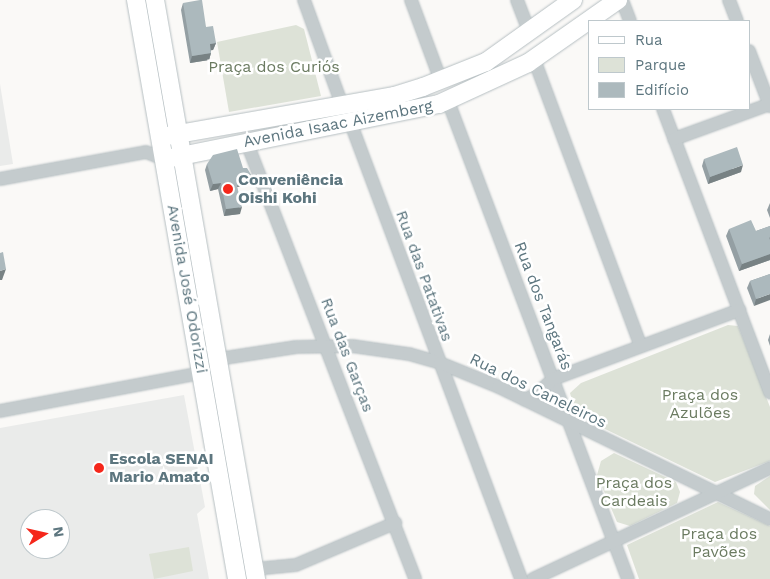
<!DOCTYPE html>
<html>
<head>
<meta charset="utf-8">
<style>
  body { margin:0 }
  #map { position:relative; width:770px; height:579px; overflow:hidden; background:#faf9f7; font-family:"Work Sans",sans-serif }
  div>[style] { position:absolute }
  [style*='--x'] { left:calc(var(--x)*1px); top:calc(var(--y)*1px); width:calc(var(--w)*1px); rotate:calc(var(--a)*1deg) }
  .built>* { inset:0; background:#eaebea }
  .green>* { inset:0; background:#dde2d7 }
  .roads { filter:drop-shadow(0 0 1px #b6bfc2) drop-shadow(0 0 1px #b6bfc2) }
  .street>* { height:12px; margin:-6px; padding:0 6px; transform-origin:6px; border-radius:6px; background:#c4cbcd }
  .secondary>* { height:18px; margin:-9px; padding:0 9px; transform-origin:9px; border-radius:9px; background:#fff }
  .wall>* { inset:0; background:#949fa3 }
  .shaded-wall>* { inset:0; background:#788284 }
  .building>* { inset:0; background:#acb9bd }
  .dots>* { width:14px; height:14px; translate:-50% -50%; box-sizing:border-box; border:2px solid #fff; border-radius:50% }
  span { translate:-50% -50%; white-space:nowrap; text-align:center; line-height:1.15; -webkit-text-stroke:5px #fff; paint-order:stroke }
  .park-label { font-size:16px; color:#6b7b61 }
  .street-label { font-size:16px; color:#5d767f }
  .poi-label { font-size:16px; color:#5d767f; font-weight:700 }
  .left { translate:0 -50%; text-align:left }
  .legend { position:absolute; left:588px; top:20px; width:162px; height:90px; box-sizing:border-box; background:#fff; border:1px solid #bec8cc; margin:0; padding:6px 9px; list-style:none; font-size:15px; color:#5d767f }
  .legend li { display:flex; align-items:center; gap:10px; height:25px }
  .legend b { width:25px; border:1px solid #bec8cc }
  .north { position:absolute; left:20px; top:509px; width:50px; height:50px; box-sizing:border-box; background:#fff; border:1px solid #bec8cc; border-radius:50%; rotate:81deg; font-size:14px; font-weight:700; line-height:20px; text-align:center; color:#5d767f }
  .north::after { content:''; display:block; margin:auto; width:18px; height:22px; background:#f5271b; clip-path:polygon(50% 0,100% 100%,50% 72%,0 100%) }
</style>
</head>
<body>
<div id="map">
  <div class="built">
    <div style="clip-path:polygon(0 84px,13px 164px,0 166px)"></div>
    <div style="clip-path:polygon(evenodd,184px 395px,205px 507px,197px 514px,209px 579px,0 579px,0 428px,184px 395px,30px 519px,60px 519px,60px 549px,30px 549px,30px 519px)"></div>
  </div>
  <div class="green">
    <div style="clip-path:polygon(296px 25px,304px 29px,321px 96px,229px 112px,217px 42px)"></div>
    <div style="clip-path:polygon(728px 325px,738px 326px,770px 407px,770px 461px,715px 482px,576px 415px,570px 393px,581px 383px)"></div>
    <div style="clip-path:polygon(614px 453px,676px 482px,680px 492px,677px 503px,630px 526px,617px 522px,597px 475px,601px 461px)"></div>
    <div style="clip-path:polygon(770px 476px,770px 510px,754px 494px,755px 486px)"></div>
    <div style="clip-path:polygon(718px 502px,770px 526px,770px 579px,639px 579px,627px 545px)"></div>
    <div style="clip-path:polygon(189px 547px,193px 571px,154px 579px,149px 554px)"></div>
  </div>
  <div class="roads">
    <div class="street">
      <div style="--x:304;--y:0;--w:112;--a:70.1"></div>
      <div style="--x:411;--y:0;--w:86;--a:69.7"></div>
      <div style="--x:517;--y:0;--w:34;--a:69"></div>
      <div style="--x:622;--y:0;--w:22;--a:69"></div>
      <div style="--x:729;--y:0;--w:22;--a:69"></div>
      <div style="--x:749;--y:51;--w:59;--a:69.1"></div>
      <div style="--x:534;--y:59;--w:306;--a:69.6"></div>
      <div style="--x:448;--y:101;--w:511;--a:69.37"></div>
      <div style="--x:663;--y:109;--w:303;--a:69.3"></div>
      <div style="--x:351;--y:124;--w:486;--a:69.5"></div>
      <div style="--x:674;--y:139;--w:102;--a:-20"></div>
      <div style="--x:247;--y:143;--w:467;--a:68.9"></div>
      <div style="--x:0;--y:179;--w:148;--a:-10.5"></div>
      <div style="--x:146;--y:152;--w:18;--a:22"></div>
      <div style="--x:218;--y:359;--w:79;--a:-8.7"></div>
      <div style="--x:296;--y:347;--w:56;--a:-1"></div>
      <div style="--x:352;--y:346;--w:58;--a:8"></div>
      <div style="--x:409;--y:354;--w:32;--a:16"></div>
      <div style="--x:440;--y:363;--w:64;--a:22.1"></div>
      <div style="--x:499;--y:387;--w:301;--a:26"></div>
      <div style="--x:525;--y:400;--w:13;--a:-29"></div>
      <div style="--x:536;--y:394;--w:23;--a:-41"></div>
      <div style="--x:553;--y:379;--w:199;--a:-20.3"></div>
      <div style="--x:0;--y:411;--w:206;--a:-10.7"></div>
      <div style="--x:255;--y:569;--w:41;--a:-5.6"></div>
      <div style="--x:296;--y:565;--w:108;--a:-23"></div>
      <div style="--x:533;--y:579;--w:262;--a:-25.1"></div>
    </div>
    <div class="secondary">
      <div style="--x:136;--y:0;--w:588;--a:80.1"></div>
      <div style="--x:155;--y:0;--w:588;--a:80.1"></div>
      <div style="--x:167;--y:136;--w:230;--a:-10"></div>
      <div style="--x:394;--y:96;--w:30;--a:-17"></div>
      <div style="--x:423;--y:87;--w:68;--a:-21.6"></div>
      <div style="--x:486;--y:62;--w:107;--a:-35.5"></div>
      <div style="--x:171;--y:158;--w:273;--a:-11.4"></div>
      <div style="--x:439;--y:104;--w:98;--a:-24.7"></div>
      <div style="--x:528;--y:63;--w:110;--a:-35"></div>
    </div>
  </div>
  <div class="wall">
    <div style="clip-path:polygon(183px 3px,206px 27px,216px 43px,213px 50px,211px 50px,211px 53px,209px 60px,190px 63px,181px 10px)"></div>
    <div style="clip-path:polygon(704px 159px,741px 172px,708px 184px,702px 166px)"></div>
    <div style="clip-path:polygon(207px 164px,243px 168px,253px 178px,250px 184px,237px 187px,240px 214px,224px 216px,218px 189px,210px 191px,205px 170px)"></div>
    <div style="clip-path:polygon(770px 203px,770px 218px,767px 210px)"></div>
    <div style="clip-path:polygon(770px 226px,770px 260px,739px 271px,726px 236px,729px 229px,756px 231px)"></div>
    <div style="clip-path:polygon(770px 274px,754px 306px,747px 288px,750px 281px)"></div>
    <div style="clip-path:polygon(770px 334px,770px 346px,768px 340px)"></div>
  </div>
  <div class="shaded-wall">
    <div style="clip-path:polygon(216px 43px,213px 50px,207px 51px,210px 44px)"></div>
    <div style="clip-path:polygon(211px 53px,209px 60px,190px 63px,192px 56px)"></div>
    <div style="clip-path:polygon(743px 165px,741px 172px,708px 184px,710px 177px)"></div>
    <div style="clip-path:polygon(253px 178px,250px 184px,237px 187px,240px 180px)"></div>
    <div style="clip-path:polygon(221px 183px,218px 189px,210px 191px,213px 184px)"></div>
    <div style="clip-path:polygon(242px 207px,240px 214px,224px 216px,226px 209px)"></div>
    <div style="clip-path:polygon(770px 254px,770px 260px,739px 271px,742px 264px)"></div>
    <div style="clip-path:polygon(6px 269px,2px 280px,0 280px,0 271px)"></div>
    <div style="clip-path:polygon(770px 294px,770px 300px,754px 306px,756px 299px)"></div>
  </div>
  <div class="building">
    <div style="clip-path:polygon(200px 0,202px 0,206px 27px,213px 26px,216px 43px,210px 44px,211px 53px,192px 56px,183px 3px)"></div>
    <div style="clip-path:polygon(737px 147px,743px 165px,710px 177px,704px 159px)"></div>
    <div style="clip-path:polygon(237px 149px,243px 168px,247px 168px,253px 178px,240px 180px,237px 186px,242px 207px,226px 209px,221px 183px,213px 184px,207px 164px,213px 155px)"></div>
    <div style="clip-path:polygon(751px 220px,756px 231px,770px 226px,770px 237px,769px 238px,770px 240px,770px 254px,742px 264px,729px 229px)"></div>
    <div style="clip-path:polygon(3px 252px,6px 269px,0 271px,0 253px)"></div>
    <div style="clip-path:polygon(770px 274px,770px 294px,756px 299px,750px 281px)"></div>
  </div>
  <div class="dots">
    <div style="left:228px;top:189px;background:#f5271b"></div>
    <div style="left:99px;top:468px;background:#f5271b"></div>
  </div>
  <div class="park-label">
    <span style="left:274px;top:67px">Praça dos Curiós</span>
    <span style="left:700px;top:404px">Praça dos<br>Azulões</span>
    <span style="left:634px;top:492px">Praça dos<br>Cardeais</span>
    <span style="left:719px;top:543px">Praça dos<br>Pavões</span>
  </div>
  <div class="street-label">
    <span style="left:338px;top:124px;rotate:-11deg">Avenida Isaac Aizemberg</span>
    <span style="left:424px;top:276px;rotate:70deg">Rua das Patativas</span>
    <span style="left:187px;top:289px;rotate:80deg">Avenida José Odorizzi</span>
    <span style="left:543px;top:306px;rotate:69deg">Rua dos Tangarás</span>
    <span style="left:347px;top:355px;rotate:69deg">Rua das Garças</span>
    <span style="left:538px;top:391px;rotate:26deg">Rua dos Caneleiros</span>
  </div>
  <div class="poi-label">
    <span class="left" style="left:238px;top:189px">Conveniência<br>Oishi Kohi</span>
    <span class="left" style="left:109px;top:468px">Escola SENAI<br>Mario Amato</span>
  </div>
  <ul class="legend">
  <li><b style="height:6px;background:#fff"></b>Rua</li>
  <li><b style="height:14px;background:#dde2d7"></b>Parque</li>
  <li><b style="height:14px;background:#acb9bd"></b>Edifício</li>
  </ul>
  <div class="north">N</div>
</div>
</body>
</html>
